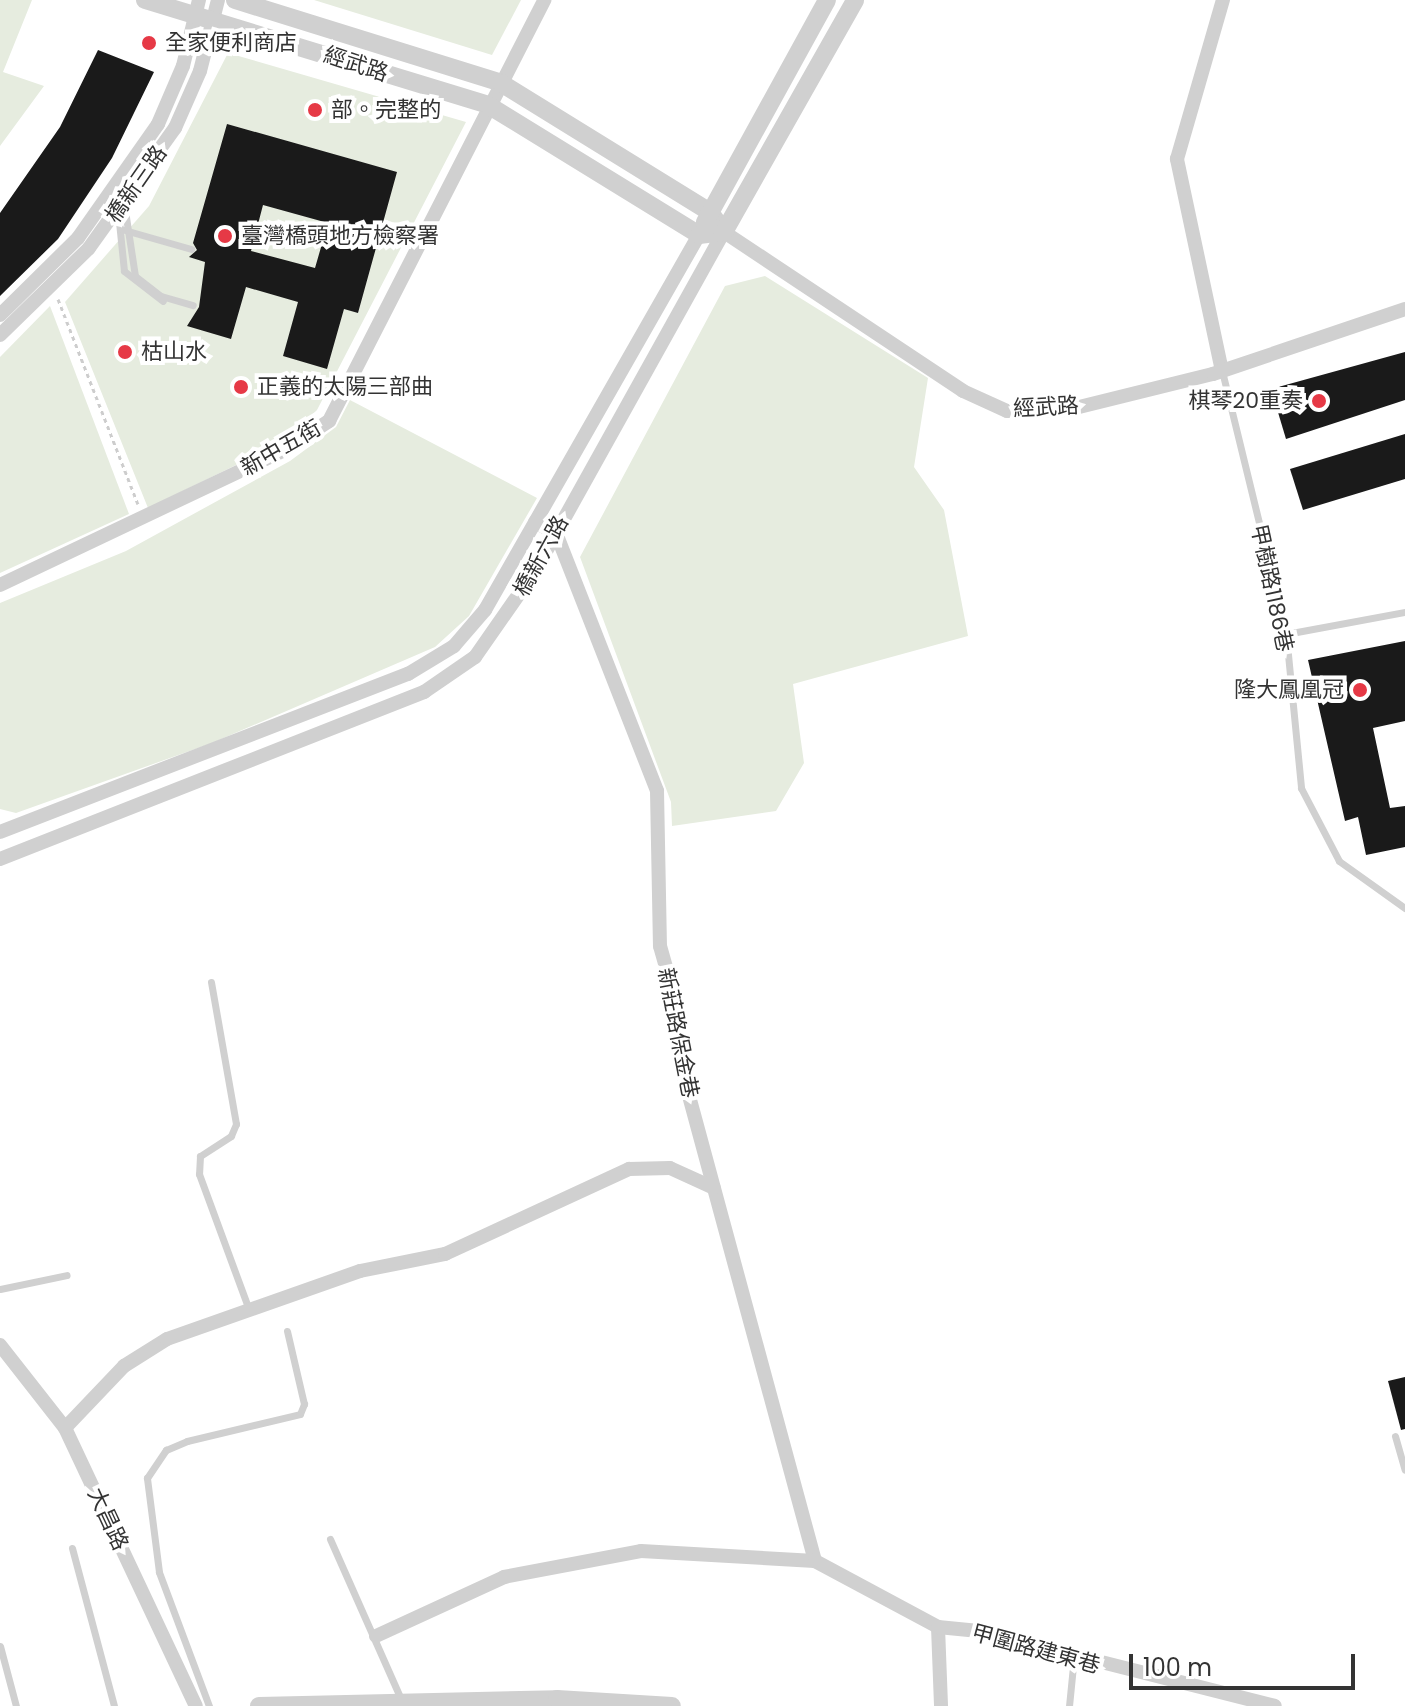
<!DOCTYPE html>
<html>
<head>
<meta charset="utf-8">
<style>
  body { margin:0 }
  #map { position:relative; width:1405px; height:1706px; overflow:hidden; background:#fff; font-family:Poppins,"Noto Sans TC",sans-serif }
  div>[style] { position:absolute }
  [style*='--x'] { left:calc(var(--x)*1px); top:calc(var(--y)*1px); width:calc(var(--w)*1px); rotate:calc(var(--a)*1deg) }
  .green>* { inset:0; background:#e6ecdf }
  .building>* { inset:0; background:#1a1a1a }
  .path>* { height:3px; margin-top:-1.5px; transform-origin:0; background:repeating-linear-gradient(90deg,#cdcdcd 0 4px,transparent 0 8px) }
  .service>* { height:7px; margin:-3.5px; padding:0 3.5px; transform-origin:3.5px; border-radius:3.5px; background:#d0d0d0 }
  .minor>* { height:14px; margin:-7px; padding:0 7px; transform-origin:7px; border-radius:7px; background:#d0d0d0 }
  .tertiary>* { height:18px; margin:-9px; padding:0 9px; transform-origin:9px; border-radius:9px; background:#d0d0d0 }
  .dots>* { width:22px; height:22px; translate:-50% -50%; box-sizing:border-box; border:4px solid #fff; border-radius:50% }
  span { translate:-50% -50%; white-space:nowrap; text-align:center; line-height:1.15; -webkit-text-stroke:8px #fff; paint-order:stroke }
  .poi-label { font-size:22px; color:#333 }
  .left { translate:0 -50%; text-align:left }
  .right { translate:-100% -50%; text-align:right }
  .street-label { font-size:22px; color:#333 }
  .scale { position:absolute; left:1129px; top:1654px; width:226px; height:36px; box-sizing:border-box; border:4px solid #333; border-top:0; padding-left:10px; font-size:24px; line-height:28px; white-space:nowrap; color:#333; -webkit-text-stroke:6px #fff; paint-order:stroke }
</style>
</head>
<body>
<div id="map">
  <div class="green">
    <div style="clip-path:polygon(0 0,32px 0,3px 72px,44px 86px,0 146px)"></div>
    <div style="clip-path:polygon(314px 0,521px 0,492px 55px)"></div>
    <div style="clip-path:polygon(228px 53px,466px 122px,317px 410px,285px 441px,148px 508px,65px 302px,149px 206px)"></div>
    <div style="clip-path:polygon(765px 276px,928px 378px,914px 467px,944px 510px,968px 636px,793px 684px,804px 763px,776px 811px,672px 826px,671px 802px,580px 557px,725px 286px)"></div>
    <div style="clip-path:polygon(50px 306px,129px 514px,0 573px,0 357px)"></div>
    <div style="clip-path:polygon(350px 400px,537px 498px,469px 616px,435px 647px,212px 743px,16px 813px,0 809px,0 603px,126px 551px,290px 461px,336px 427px)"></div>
  </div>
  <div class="building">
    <div style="clip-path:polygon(98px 50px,154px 72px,112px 158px,58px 239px,0 296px,0 213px,60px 127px)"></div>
    <div style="clip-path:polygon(evenodd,227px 124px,397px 172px,358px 313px,344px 309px,327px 369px,283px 356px,298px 302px,246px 287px,231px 339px,187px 326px,199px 307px,205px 262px,189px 257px,197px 250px,193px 243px,227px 124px,263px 205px,328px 223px,315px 268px,251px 251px,263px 205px)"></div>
    <div style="clip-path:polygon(1405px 352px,1405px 400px,1286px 439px,1271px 389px)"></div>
    <div style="clip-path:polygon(1405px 434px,1405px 479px,1303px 510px,1290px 469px)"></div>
    <div style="clip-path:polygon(1405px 641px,1405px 721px,1373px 728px,1390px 808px,1405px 806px,1405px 847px,1366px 855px,1358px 817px,1345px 821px,1308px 660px)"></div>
    <div style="clip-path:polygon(1405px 1377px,1405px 1429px,1401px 1430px,1388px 1381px)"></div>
  </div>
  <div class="path">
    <div style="--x:58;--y:299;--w:220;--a:68.7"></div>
  </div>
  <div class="service">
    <div style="--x:124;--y:204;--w:73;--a:81.3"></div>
    <div style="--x:135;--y:276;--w:33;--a:38"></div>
    <div style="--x:161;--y:296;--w:33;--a:16"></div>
    <div style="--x:118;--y:212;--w:59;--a:84.2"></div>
    <div style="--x:124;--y:271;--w:49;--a:37.6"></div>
    <div style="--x:121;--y:229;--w:73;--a:15.9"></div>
    <div style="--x:1222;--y:371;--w:271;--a:76.3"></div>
    <div style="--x:1286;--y:634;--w:155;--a:84.4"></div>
    <div style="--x:1301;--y:788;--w:82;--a:62.5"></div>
    <div style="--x:1339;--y:861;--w:81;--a:35.5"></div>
    <div style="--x:1286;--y:634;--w:121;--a:-10.5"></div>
    <div style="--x:211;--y:982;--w:144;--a:80"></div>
    <div style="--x:236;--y:1124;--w:13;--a:113"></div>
    <div style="--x:231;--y:1136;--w:37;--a:147"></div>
    <div style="--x:200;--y:1156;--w:18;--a:93"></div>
    <div style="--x:199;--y:1174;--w:145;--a:69.8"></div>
    <div style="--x:0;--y:1289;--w:68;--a:-11.8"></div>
    <div style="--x:1395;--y:1436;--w:35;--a:74"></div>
    <div style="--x:330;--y:1539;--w:175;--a:66.1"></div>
    <div style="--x:72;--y:1548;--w:163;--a:75.1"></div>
    <div style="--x:0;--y:1646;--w:62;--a:75.1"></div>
    <div style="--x:209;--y:1706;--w:143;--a:-110.5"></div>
    <div style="--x:159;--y:1572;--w:95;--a:-97.3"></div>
    <div style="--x:147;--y:1478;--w:34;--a:-56"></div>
    <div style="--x:166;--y:1450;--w:23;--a:-23"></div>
    <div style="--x:187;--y:1441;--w:116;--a:-13.4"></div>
    <div style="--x:300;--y:1414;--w:11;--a:-68"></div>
    <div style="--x:304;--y:1404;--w:75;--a:-103.1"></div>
    <div style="--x:1069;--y:1706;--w:50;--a:-84.3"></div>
  </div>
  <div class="minor">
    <div style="--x:0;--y:315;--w:110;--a:-44.6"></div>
    <div style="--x:78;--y:238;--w:139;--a:-54.9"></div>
    <div style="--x:158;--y:124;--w:63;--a:-66.7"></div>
    <div style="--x:183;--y:66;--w:68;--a:-76.4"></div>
    <div style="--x:0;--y:335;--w:124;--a:-44.3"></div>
    <div style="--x:89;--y:248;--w:148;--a:-54.4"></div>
    <div style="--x:175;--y:128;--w:62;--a:-66.3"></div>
    <div style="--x:200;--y:71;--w:73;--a:-75.8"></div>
    <div style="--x:1222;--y:371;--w:217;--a:-102"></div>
    <div style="--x:1177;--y:159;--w:166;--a:-73.9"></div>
    <div style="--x:535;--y:522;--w:24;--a:28"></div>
    <div style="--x:556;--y:533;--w:277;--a:68.6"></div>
    <div style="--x:657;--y:791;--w:155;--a:88.9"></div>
    <div style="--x:660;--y:946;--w:55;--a:74.2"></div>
    <div style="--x:675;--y:999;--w:60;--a:86.2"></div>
    <div style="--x:679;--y:1059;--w:520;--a:74.84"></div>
    <div style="--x:0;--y:585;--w:314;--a:-25.4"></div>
    <div style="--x:284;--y:450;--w:54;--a:-32.8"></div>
    <div style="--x:329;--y:421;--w:473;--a:-62.9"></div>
    <div style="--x:0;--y:832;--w:438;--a:-21.2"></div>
    <div style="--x:408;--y:674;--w:54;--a:-31.3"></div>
    <div style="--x:454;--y:646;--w:48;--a:-49.3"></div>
    <div style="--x:485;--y:610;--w:432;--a:-60.3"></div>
    <div style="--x:0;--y:859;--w:456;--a:-21.5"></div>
    <div style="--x:424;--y:692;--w:62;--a:-34.5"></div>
    <div style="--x:475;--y:657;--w:105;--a:-55.1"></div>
    <div style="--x:535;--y:571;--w:388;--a:-60.9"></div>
    <div style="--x:724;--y:232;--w:287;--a:33.6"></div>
    <div style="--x:963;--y:391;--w:48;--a:24.4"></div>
    <div style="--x:1007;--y:411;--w:60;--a:-1"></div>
    <div style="--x:1067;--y:410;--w:150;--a:-13.9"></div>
    <div style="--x:1213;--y:374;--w:203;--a:-18.7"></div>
    <div style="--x:0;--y:1345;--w:105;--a:51.9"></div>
    <div style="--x:65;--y:1428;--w:307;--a:64.8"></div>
    <div style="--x:65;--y:1428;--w:86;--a:-46.4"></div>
    <div style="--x:124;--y:1366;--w:51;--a:-32.1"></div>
    <div style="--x:167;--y:1339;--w:205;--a:-19.4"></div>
    <div style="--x:360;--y:1271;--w:87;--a:-11.3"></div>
    <div style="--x:445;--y:1254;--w:203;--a:-24.8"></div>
    <div style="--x:629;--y:1169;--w:41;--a:-1.4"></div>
    <div style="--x:670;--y:1168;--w:48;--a:24.4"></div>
    <div style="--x:938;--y:1627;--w:79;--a:87.8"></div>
    <div style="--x:376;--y:1636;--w:141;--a:-24.7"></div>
    <div style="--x:504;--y:1577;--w:139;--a:-10.7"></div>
    <div style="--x:641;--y:1551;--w:174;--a:3.3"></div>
    <div style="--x:815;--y:1561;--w:140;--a:28.2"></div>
    <div style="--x:938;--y:1627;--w:41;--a:5.6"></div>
    <div style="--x:979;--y:1631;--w:305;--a:14.2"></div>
  </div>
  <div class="tertiary">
    <div style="--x:145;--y:0;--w:359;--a:17"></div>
    <div style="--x:488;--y:105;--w:248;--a:31.6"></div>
    <div style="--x:699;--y:235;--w:25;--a:-7"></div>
    <div style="--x:235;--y:0;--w:279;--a:17.3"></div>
    <div style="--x:501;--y:83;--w:246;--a:31.7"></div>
    <div style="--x:710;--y:212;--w:24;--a:55"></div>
    <div style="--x:705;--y:222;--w:253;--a:-61.2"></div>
    <div style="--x:724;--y:232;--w:266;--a:-60.5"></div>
    <div style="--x:259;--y:1706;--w:298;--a:-1.3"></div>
    <div style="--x:557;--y:1699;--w:115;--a:3.5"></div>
  </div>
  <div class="dots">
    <div style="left:149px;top:43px;background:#e63946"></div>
    <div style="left:315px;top:110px;background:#e63946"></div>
    <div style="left:225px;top:236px;background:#e63946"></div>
    <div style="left:125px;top:352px;background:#e63946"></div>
    <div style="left:241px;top:387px;background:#e63946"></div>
    <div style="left:1319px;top:401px;background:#e63946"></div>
    <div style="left:1360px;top:690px;background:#e63946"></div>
  </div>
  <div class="poi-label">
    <span class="left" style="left:165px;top:43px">全家便利商店</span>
    <span class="left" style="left:331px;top:110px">部。完整的</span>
    <span class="left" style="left:241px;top:236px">臺灣橋頭地方檢察署</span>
    <span class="left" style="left:141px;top:352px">枯山水</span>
    <span class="left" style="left:257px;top:387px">正義的太陽三部曲</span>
    <span class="right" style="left:1303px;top:401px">棋琴20重奏</span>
    <span class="right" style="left:1344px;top:690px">隆大鳳凰冠</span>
  </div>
  <div class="street-label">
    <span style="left:356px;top:64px;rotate:18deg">經武路</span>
    <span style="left:136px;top:184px;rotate:-55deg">橋新三路</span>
    <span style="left:1046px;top:407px;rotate:-3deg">經武路</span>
    <span style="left:281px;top:448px;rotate:-30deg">新中五街</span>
    <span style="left:541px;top:556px;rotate:-61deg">橋新六路</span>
    <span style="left:1272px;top:588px;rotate:78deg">甲樹路1186巷</span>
    <span style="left:678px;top:1033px;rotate:79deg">新莊路保金巷</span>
    <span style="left:108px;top:1519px;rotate:65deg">大昌路</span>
    <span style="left:1036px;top:1649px;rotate:15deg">甲圍路建東巷</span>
  </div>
  <div class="scale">100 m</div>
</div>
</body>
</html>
